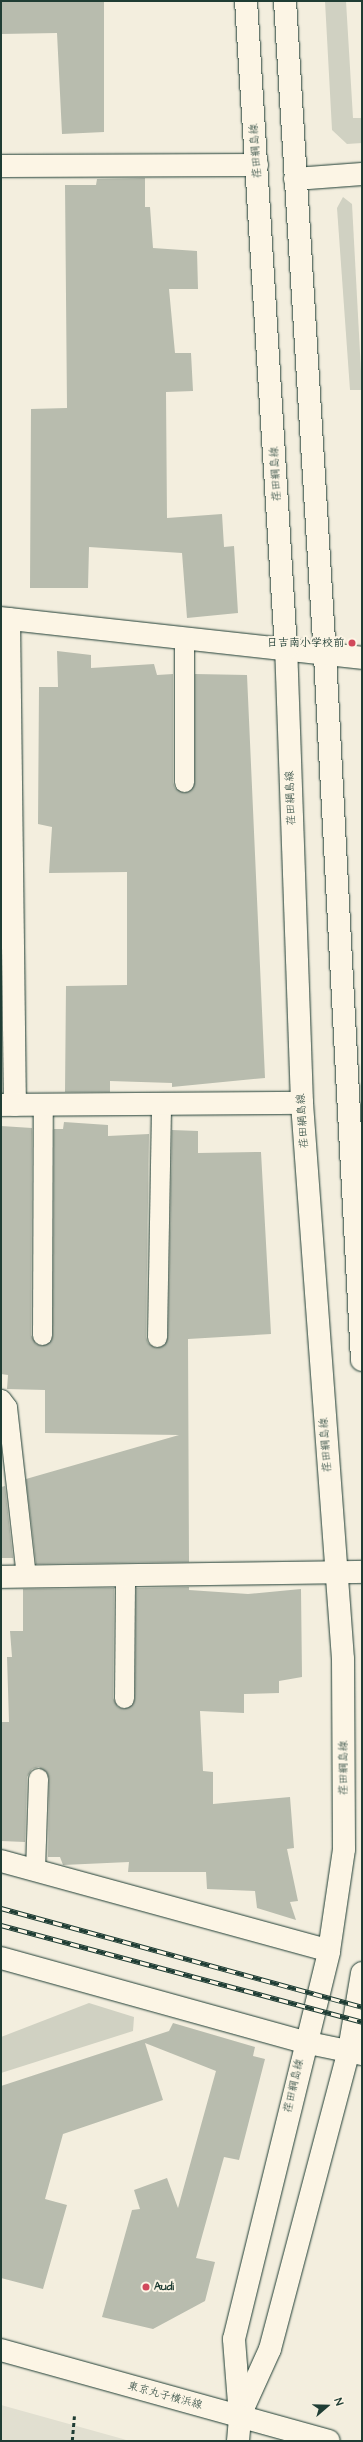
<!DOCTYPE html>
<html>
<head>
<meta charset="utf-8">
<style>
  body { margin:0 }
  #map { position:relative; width:363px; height:2442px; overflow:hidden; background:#f3eede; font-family:"Architects Daughter","Klee One",sans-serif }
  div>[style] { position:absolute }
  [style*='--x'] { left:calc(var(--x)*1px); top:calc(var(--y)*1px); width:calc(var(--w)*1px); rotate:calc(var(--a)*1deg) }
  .built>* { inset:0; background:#e1dfd0 }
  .green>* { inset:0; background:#d0d1c2 }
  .building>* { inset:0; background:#b8bcae }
  .path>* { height:2.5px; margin-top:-1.25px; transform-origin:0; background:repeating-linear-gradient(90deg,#1f3d34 0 4px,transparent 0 7px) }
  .roads { filter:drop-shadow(0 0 1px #1f3d34) drop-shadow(0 0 1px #1f3d34) }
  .lane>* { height:19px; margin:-9.5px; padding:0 9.5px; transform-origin:9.5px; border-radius:9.5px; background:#fcf5e5 }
  .street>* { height:22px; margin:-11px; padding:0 11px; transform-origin:11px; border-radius:11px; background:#fcf5e5 }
  .secondary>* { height:22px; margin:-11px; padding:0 11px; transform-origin:11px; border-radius:11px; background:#fcf5e5 }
  .primary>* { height:22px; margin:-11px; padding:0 11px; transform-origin:11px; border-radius:11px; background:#fcf5e5 }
  .rail>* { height:4.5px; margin-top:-2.25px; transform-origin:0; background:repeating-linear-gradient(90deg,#fcf5e5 0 9px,#1f3d34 0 18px); box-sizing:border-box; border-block:1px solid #1f3d34 }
  .dots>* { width:11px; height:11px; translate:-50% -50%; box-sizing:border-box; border:2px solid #fcf5e5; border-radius:50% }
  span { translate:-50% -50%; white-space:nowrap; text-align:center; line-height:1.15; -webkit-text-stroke:4px #fcf5e5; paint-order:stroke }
  .street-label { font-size:11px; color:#1f3d34 }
  .poi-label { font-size:11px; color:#1f3d34; font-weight:700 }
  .right { translate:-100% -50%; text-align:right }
  .left { translate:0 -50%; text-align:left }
  .frame { position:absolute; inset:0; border:2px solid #1f3d34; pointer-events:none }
  .north { position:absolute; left:307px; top:2386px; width:40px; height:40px; -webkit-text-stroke:3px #fcf5e5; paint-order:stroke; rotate:70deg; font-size:11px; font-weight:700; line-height:16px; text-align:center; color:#1f3d34 }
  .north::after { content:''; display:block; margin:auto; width:14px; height:18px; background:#1f3d34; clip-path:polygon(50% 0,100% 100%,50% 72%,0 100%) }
</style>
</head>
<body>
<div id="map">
  <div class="built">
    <div style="clip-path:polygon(1px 2405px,123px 2439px,129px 2441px,1px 2441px)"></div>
  </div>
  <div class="green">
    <div style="clip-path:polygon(325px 1px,346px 1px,353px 118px,362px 118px,362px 143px,347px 144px,332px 130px)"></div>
    <div style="clip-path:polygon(343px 197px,352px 204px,362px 390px,350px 390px,337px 208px)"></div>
    <div style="clip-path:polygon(89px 2003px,134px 2017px,133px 2031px,1px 2073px,1px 2037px)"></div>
  </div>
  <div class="building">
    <div style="clip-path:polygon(1px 1px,104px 1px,104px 132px,62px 134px,57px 33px,1px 34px)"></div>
    <div style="clip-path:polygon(145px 178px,145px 207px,150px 207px,153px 248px,197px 251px,198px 289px,169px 289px,175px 353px,191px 353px,193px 391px,166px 392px,167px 518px,222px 514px,224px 547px,234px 546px,238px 613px,187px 618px,182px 553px,89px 547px,88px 588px,30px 588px,31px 409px,67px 408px,65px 185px,96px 185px,97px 179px)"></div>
    <div style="clip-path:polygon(57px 651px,91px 655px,91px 668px,154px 664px,157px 675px,173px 674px,173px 782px,175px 788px,184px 793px,190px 791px,195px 782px,195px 674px,247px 675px,265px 1078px,172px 1087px,172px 1083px,110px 1081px,110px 1092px,65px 1092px,66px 986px,127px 985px,127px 872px,49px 873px,52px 827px,38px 824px,39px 687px,58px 687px)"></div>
    <div style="clip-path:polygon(64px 1122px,108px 1125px,108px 1136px,149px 1134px,146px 1337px,148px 1343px,156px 1348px,163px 1346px,168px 1337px,172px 1130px,198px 1131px,198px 1153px,261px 1152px,271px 1334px,188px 1339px,189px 1562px,36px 1564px,26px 1479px,179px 1435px,45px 1433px,45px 1390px,7px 1389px,8px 1375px,1px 1374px,1px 1126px,32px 1128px,31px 1335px,36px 1344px,42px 1346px,51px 1341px,53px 1335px,54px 1129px,63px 1129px)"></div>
    <div style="clip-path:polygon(5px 1486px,13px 1558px,1px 1558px,1px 1487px)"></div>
    <div style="clip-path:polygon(189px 1587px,189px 1590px,248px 1594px,301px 1589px,302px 1677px,279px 1681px,279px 1693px,244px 1694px,244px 1713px,200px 1711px,203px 1771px,213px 1772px,213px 1804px,290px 1797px,294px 1848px,287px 1849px,298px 1901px,290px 1902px,296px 1920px,257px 1908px,255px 1891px,207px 1889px,206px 1872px,128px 1872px,129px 1862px,63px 1865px,60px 1857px,48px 1857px,49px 1778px,39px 1767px,32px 1769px,27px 1777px,25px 1842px,1px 1841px,1px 1722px,9px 1722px,7px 1657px,12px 1657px,10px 1631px,23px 1631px,23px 1589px,114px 1588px,113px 1698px,118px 1707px,124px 1709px,133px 1704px,135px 1698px,136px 1588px)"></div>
    <div style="clip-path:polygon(173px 2023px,255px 2047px,253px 2056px,265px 2059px,239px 2160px,224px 2157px,196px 2258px,215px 2262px,205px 2301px,153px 2329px,102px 2317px,132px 2210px,140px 2209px,134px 2190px,167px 2178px,178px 2208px,216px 2071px,145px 2043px,163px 2100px,63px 2134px,45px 2199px,67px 2205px,43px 2289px,1px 2278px,1px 2086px,169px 2031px)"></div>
  </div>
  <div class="path">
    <div style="--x:72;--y:2441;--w:25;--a:-85"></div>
  </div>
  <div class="roads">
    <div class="lane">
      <div style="--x:184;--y:638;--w:144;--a:90"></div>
      <div style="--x:42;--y:1335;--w:230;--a:-89.8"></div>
      <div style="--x:157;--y:1337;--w:233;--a:-89"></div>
      <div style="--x:1;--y:1399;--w:10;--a:53"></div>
      <div style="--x:7;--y:1407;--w:171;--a:83.6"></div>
      <div style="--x:124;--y:1698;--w:122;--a:-89.5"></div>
      <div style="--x:35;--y:1870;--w:92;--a:-88.1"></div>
    </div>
    <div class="street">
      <div style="--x:1;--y:166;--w:256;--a:-0.2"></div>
      <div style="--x:295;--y:179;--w:67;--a:-4.3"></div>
      <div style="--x:9;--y:619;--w:486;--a:89.3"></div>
      <div style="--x:1;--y:1105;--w:301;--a:-0.4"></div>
      <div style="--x:1;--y:1577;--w:361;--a:-0.8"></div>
      <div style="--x:1;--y:1861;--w:340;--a:15.3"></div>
      <div style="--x:1;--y:1958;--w:314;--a:15.5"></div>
      <div style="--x:304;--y:2042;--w:59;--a:11.7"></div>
    </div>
    <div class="secondary">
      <div style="--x:285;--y:1;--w:656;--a:86.51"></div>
      <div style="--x:325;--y:656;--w:705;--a:86.99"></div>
      <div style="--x:1;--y:618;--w:363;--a:6.3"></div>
      <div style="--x:241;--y:2413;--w:70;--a:-65.6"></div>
      <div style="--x:270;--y:2349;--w:309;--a:-75.2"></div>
      <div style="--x:349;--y:2050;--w:78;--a:-80.4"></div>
      <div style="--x:238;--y:2441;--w:25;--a:-85"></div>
      <div style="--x:240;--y:2416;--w:77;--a:-94.5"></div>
      <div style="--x:234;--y:2339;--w:399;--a:-76.2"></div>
      <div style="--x:329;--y:1951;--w:103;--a:-81.6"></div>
      <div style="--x:344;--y:1849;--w:190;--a:-90.3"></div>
      <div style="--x:343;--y:1659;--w:558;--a:-94.22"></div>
      <div style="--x:302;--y:1103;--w:454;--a:-92"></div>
      <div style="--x:286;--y:649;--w:649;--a:-93.53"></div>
    </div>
    <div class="primary">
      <div style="--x:1;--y:2350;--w:340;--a:15.5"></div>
    </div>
  </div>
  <div class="rail">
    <div style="--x:1;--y:1908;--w:374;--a:15.3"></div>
    <div style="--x:1;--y:1925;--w:374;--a:15"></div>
  </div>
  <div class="dots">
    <div style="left:352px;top:643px;background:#d1495b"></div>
    <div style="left:146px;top:2287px;background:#d1495b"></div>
  </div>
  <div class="street-label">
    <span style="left:256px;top:151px;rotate:-94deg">荏田綱島線</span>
    <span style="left:276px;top:474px;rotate:-93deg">荏田綱島線</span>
    <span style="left:291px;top:798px;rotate:-92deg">荏田綱島線</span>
    <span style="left:303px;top:1121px;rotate:-94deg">荏田綱島線</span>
    <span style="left:326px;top:1445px;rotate:-94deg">荏田綱島線</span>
    <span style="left:344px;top:1768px;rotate:-90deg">荏田綱島線</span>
    <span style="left:294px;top:2086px;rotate:-77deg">荏田綱島線</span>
    <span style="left:165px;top:2396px;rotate:15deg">東京丸子横浜線</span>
  </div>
  <div class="poi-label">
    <span class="right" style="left:344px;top:643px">日吉南小学校前</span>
    <span class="left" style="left:154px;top:2287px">Audi</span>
  </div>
  <div class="frame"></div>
  <div class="north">N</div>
</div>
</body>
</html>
